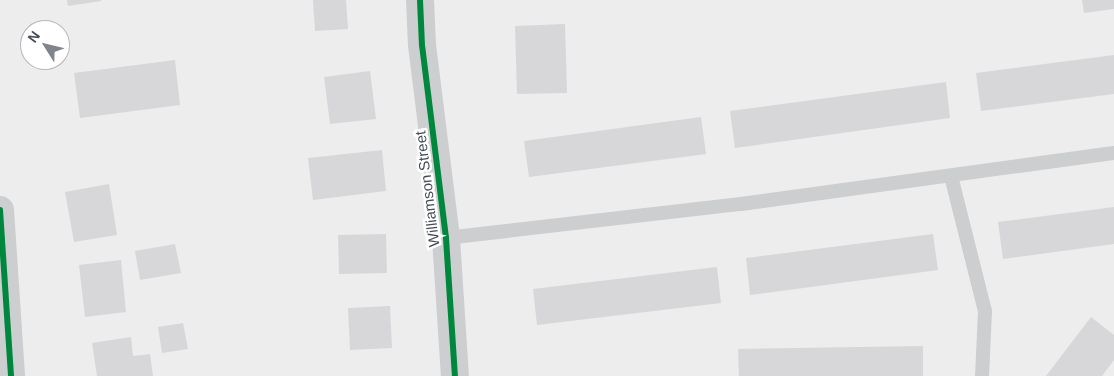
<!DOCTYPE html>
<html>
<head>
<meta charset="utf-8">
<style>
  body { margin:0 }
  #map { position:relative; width:1114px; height:376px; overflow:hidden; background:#eeeded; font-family:Arial,sans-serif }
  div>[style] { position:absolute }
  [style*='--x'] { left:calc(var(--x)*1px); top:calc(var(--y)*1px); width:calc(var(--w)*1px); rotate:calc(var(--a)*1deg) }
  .building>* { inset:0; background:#d7d6d9 }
  .lane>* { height:14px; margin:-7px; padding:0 7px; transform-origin:7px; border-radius:7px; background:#ccced0 }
  .street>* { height:28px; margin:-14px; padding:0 14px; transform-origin:14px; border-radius:14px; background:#ccced0 }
  .cycleway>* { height:6px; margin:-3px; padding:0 3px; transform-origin:3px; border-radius:3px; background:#00873e }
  span { translate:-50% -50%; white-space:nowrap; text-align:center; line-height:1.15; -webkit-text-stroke:5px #fff; paint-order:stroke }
  .street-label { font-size:15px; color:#454c59 }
  .north { position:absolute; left:20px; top:20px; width:50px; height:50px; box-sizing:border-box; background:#fff; border:1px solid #b5b7bd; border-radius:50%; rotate:306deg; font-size:14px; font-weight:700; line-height:20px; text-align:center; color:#454c59 }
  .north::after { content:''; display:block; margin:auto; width:18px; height:22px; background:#80848d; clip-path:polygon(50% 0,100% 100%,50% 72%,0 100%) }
</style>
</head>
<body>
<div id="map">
  <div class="building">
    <div style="clip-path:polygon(67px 0,101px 0,101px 1px,68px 6px)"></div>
    <div style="clip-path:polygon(313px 0,346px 0,348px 29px,315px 31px)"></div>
    <div style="clip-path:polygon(1082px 0,1114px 0,1114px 9px,1084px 13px)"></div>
    <div style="clip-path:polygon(565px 24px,567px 93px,517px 94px,515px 26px)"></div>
    <div style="clip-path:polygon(1114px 55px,1114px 94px,981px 111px,976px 73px)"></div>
    <div style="clip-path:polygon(175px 60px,180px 105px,80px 118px,74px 73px)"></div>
    <div style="clip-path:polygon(370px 71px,376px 119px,330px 124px,324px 77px)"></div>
    <div style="clip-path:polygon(946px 82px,950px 118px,735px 148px,730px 111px)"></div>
    <div style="clip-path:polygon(701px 117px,706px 154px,529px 177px,524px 141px)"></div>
    <div style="clip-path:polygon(382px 150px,386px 191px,313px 200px,308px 158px)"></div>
    <div style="clip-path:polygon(109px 184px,117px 235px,74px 242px,65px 192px)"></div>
    <div style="clip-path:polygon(1114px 207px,1114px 244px,1003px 259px,998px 222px)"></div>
    <div style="clip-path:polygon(386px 234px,387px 273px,339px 274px,338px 235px)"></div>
    <div style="clip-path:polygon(933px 234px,938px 270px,750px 295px,746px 258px)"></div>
    <div style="clip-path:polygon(175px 244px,181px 273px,140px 280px,135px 251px)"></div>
    <div style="clip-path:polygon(121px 260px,126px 312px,85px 317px,79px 265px)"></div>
    <div style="clip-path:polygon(717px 267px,721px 303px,537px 325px,533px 289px)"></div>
    <div style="clip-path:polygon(390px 306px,392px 348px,350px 350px,348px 308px)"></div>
    <div style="clip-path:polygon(1091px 317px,1114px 335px,1114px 360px,1102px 376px,1046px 376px)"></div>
    <div style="clip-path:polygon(183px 323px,188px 349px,162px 353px,158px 327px)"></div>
    <div style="clip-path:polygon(131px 337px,133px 356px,150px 354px,153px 376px,97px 376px,92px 343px)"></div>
    <div style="clip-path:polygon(923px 346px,923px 376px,739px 376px,738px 349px)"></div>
  </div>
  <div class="lane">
    <div style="--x:951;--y:176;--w:139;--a:75.9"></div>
    <div style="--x:985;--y:311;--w:65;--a:92.6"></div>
    <div style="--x:446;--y:238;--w:297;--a:-6.6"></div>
    <div style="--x:741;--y:204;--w:376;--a:-7.8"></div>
  </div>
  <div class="street">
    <div style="--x:420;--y:0;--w:45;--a:87.5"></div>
    <div style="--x:422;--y:45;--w:194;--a:82.9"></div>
    <div style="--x:446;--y:238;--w:138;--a:86.3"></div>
    <div style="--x:0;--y:210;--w:166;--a:86.2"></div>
  </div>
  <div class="cycleway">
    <div style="--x:420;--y:0;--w:45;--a:87.5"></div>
    <div style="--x:422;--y:45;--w:194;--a:82.9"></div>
    <div style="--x:446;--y:238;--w:138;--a:86.3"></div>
    <div style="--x:0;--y:210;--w:166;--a:86.2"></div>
  </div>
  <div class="street-label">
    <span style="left:427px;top:189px;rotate:-97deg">Williamson Street</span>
  </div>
  <div class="north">N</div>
</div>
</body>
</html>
